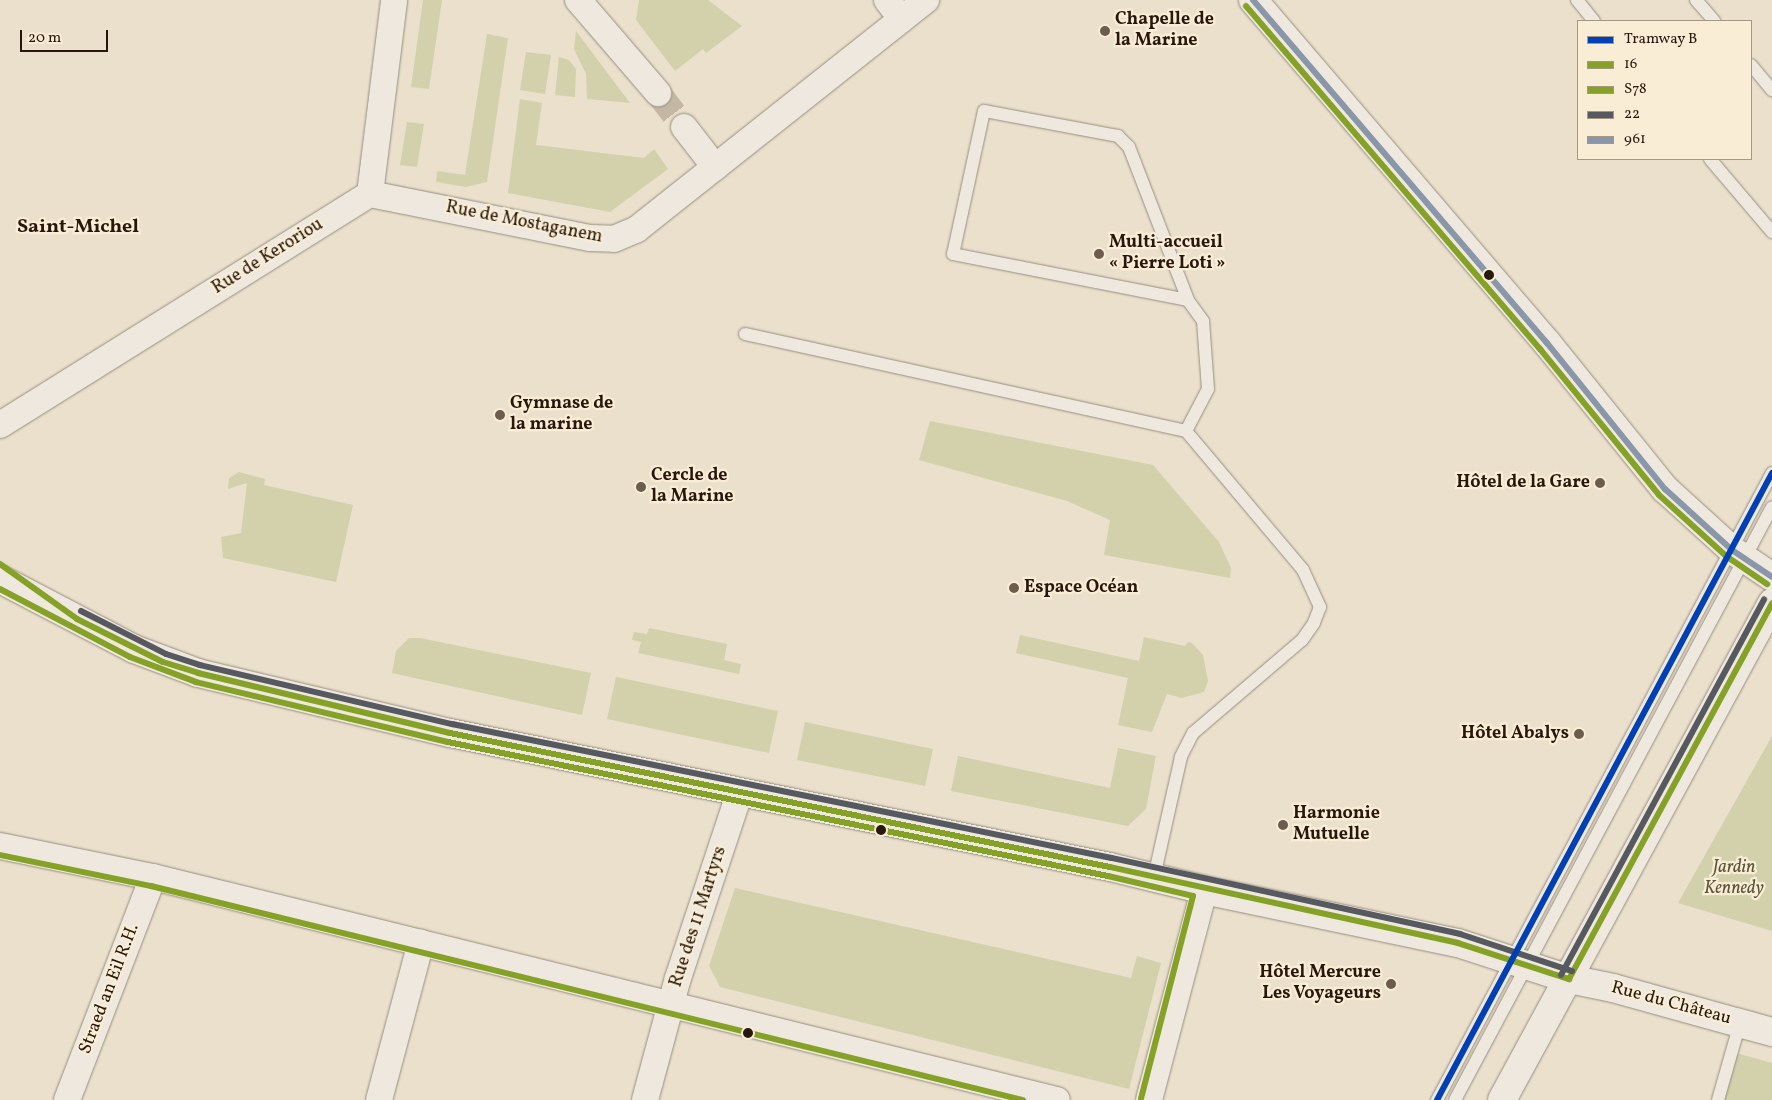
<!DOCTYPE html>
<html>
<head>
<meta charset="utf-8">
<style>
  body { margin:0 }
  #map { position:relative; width:1772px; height:1100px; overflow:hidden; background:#ebe0cb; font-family:Vollkorn,serif }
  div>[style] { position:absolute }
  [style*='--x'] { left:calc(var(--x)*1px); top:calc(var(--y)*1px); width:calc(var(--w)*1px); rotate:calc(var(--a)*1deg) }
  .green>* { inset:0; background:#d2d1ab }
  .street-tunnel>* { height:26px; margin-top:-13px; transform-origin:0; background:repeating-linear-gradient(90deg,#c4b8a5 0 26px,transparent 0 39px) }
  .roads { filter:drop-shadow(0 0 1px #968e80) drop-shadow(0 0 1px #968e80) }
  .lane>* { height:12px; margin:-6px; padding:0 6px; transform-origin:6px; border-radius:6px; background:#eee8de }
  .street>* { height:26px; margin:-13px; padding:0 13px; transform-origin:13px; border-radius:13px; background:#eee8de }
  .secondary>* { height:28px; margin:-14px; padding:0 14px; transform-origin:14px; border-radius:14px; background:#eee8de }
  .bus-1>* { height:6px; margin:-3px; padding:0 3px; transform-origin:3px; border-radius:3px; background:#85a126 }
  .bus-2>* { height:6px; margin:-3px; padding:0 3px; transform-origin:3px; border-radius:3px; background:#85a126 }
  .bus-3>* { height:6px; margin:-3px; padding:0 3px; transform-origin:3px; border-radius:3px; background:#56595f }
  .bus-4>* { height:6px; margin:-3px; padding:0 3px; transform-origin:3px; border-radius:3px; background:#8a96a9 }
  .tram-1>* { height:6px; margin:-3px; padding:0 3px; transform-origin:3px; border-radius:3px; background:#0040b6 }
  .dots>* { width:14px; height:14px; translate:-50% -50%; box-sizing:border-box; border:2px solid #faedd5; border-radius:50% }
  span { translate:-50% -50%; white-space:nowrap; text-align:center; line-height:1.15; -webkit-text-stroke:4.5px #faedd5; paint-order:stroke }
  .poi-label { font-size:18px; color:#27170c; font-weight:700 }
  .left { translate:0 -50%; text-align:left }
  .right { translate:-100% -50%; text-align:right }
  .street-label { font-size:18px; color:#27170c }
  .park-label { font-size:18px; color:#5c543b; font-style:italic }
  .quarter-label { font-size:20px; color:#27170c; font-weight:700 }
  .legend { position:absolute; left:1577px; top:20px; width:175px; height:140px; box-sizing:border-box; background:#faedd5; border:1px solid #a69785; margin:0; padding:6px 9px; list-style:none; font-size:15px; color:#27170c }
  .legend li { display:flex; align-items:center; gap:10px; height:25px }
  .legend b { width:25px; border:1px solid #a69785 }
  .scale { position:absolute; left:20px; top:30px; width:88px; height:22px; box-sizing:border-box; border:2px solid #27170c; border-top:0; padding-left:6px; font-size:15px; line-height:18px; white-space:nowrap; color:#27170c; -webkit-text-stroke:4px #faedd5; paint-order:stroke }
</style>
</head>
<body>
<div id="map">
  <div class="green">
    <div style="clip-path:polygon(423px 0,442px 0,429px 89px,411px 87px)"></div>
    <div style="clip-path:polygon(639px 0,708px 0,742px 26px,706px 53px,703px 49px,675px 71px,636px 20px)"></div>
    <div style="clip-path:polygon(576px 31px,630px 103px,587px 99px,586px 74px,574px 49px)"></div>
    <div style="clip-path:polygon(487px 34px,508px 38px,487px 182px,466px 187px,436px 182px,437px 171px,465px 175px)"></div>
    <div style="clip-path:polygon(526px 52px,551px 55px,545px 94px,520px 90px)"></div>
    <div style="clip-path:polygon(559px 57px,569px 60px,576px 69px,575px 97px,555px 95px)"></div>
    <div style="clip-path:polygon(520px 99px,542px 103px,536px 145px,644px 158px,654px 149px,668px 169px,610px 212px,508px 193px)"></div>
    <div style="clip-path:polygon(407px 122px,424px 124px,417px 167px,400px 165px)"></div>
    <div style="clip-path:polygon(930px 421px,1153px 465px,1219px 542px,1231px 568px,1230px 578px,1104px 555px,1110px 520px,1067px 501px,919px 460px)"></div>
    <div style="clip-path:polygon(239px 472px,265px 479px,264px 485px,353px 505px,336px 582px,223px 558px,221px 537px,241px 533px,247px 483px,228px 489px,229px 478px)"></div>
    <div style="clip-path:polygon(649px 628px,727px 644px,724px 660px,741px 664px,739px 674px,638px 653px,641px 642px,632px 640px,634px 632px,647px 634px)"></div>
    <div style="clip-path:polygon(1020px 635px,1139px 661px,1144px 637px,1185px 646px,1188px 642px,1192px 643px,1203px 655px,1208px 681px,1204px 692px,1182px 698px,1167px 694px,1152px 732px,1118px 725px,1128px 678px,1016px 653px)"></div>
    <div style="clip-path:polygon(409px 638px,420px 638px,591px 673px,582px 715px,392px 673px,396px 651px)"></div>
    <div style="clip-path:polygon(616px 677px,778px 711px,769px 753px,607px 719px)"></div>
    <div style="clip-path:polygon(805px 722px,933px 749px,925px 786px,797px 760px)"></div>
    <div style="clip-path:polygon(1772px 736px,1772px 931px,1678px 903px)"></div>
    <div style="clip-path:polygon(1118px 748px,1156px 756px,1146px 809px,1128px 826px,951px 791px,958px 756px,1110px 788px)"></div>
    <div style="clip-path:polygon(735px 888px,1131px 978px,1137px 956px,1161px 963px,1129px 1089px,720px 987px,709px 966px)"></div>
    <div style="clip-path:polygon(1736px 1053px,1772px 1063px,1772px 1100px,1720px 1100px)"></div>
  </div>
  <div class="street-tunnel">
    <div style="--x:658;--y:93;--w:43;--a:52.6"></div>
  </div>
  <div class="roads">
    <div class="lane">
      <div style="--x:1577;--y:0;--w:27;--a:51"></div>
      <div style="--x:1696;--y:0;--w:28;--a:49"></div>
      <div style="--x:1751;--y:65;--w:33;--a:50"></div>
      <div style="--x:1710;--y:159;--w:96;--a:49.7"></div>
      <div style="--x:745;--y:334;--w:452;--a:12.4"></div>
      <div style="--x:1186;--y:431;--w:182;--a:49.9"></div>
      <div style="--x:1303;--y:570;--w:41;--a:65.3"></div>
      <div style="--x:1320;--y:607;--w:17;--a:111"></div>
      <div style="--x:1314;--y:623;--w:21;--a:125"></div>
      <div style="--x:1302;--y:640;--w:143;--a:139.5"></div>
      <div style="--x:1193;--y:733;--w:27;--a:117"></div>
      <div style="--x:1181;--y:757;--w:123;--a:102.7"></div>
      <div style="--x:1186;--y:431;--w:47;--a:-62.4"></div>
      <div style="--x:1208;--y:389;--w:68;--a:-94.2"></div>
      <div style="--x:1203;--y:321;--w:26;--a:-126"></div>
      <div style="--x:1188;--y:300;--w:164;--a:-111.1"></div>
      <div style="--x:1129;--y:147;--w:16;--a:-135"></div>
      <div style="--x:1118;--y:136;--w:136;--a:-169.4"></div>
      <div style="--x:984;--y:111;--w:146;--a:102.2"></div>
      <div style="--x:953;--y:254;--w:239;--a:11.1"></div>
      <div style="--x:1437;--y:1100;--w:711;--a:-61.88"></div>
      <div style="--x:1455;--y:1100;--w:672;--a:-61.87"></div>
      <div style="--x:1718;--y:1100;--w:80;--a:-74.1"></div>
    </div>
    <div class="street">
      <div style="--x:578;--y:0;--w:123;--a:49.3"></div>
      <div style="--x:887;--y:0;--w:24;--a:52"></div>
      <div style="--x:684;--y:127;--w:51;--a:52.2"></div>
      <div style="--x:370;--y:194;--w:224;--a:11.3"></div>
      <div style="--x:590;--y:238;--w:24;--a:2"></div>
      <div style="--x:614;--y:239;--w:25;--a:-23"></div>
      <div style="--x:637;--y:229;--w:369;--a:-38.4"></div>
      <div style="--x:370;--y:194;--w:195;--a:-82.9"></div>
      <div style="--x:0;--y:425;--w:436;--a:-32"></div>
      <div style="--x:0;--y:846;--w:156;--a:11.5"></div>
      <div style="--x:153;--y:877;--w:931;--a:13.86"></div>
      <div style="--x:67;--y:1100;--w:239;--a:-68.9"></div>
      <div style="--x:379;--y:1100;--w:163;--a:-75.1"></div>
      <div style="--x:645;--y:1100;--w:126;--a:-74.9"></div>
      <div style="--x:678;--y:978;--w:196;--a:-71.6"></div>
      <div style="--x:1149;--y:1100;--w:217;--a:-75.3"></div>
    </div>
    <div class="secondary">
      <div style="--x:1253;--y:0;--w:452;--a:49.4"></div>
      <div style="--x:1547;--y:343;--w:188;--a:51.1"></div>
      <div style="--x:1665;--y:489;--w:91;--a:42.3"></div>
      <div style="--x:1732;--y:550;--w:48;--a:34"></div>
      <div style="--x:0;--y:579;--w:151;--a:27.6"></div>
      <div style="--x:134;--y:649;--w:68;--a:20.6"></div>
      <div style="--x:198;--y:673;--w:259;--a:13.4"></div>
      <div style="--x:450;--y:733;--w:673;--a:11.48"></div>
      <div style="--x:1110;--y:867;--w:97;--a:13.7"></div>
      <div style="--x:1204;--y:890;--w:259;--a:11.8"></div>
      <div style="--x:1458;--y:943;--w:117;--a:18"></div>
      <div style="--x:1569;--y:979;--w:45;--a:11.6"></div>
      <div style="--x:1613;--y:988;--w:165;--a:15.5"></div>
      <div style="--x:1502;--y:1100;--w:566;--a:-61.49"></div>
    </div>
  </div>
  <div class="bus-1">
    <div style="--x:0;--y:564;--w:95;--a:35.5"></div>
    <div style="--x:77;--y:619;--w:96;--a:26.6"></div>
    <div style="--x:163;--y:662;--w:37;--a:17"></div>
    <div style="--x:198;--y:673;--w:259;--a:13.4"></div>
    <div style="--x:450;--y:733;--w:673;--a:11.48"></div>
    <div style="--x:1110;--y:867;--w:356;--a:12.3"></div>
    <div style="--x:1458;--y:943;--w:117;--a:18"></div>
    <div style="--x:1569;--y:979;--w:427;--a:-61.6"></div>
  </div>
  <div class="bus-2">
    <div style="--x:1246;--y:6;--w:452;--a:49.4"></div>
    <div style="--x:1540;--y:349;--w:188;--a:50.8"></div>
    <div style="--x:1659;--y:495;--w:91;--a:42.3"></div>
    <div style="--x:1726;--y:556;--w:50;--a:34.3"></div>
    <div style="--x:0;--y:589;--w:147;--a:27.6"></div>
    <div style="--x:130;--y:657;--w:71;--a:20.7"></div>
    <div style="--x:196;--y:682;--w:259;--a:13.4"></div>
    <div style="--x:448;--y:742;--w:673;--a:11.48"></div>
    <div style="--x:1108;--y:876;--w:87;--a:13.2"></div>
    <div style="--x:1193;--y:896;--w:209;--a:104.4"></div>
    <div style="--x:0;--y:855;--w:154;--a:11.6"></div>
    <div style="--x:151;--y:886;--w:898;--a:13.79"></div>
  </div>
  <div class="bus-3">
    <div style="--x:81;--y:611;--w:95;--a:26.8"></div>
    <div style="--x:166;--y:654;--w:36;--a:18"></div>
    <div style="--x:200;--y:665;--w:259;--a:13.2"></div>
    <div style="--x:452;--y:724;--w:673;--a:11.48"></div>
    <div style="--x:1112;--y:858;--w:356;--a:12.3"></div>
    <div style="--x:1460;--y:934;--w:118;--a:18.3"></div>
    <div style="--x:1561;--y:975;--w:427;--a:-61.6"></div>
  </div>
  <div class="bus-4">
    <div style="--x:1253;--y:0;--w:452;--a:49.4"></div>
    <div style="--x:1547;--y:343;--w:188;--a:51.1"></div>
    <div style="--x:1665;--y:489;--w:91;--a:42.3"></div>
    <div style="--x:1732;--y:550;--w:48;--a:34"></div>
  </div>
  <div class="tram-1">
    <div style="--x:1437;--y:1100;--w:711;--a:-61.88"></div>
  </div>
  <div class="dots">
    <div style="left:1105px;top:31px;background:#6c5d4f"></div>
    <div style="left:1099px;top:254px;background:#6c5d4f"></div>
    <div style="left:1489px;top:275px;background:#27170c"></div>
    <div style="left:500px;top:415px;background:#6c5d4f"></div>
    <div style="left:1600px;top:483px;background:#6c5d4f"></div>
    <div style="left:641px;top:487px;background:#6c5d4f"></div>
    <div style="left:1014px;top:588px;background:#6c5d4f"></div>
    <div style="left:1579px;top:734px;background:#6c5d4f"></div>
    <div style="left:1283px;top:825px;background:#6c5d4f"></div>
    <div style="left:881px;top:830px;background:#27170c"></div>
    <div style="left:1391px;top:984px;background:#6c5d4f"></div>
    <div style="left:748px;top:1033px;background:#27170c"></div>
  </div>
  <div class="poi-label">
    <span class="left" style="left:1115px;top:31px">Chapelle de<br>la Marine</span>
    <span class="left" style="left:1109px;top:254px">Multi-accueil<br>« Pierre Loti »</span>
    <span class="left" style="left:510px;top:415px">Gymnase de<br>la marine</span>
    <span class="left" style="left:651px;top:487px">Cercle de<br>la Marine</span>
    <span class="right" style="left:1590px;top:483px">Hôtel de la Gare</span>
    <span class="left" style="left:1024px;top:588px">Espace Océan</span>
    <span class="right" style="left:1569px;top:734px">Hôtel Abalys</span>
    <span class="left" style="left:1293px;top:825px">Harmonie<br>Mutuelle</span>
    <span class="right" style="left:1381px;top:984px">Hôtel Mercure<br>Les Voyageurs</span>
  </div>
  <div class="street-label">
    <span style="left:524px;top:223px;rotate:11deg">Rue de Mostaganem</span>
    <span style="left:268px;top:257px;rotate:-32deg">Rue de Keroriou</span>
    <span style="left:699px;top:917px;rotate:-72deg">Rue des 11 Martyrs</span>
    <span style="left:110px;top:989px;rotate:-69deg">Straed an Eil R.H.</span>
    <span style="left:1671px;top:1004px;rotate:15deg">Rue du Château</span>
  </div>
  <div class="park-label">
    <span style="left:1734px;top:879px">Jardin<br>Kennedy</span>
  </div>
  <div class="quarter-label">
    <span style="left:78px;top:227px">Saint-Michel</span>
  </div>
  <ul class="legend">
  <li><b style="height:6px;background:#0040b6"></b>Tramway B</li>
  <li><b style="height:6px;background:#85a126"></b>16</li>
  <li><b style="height:6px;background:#85a126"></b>S78</li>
  <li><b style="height:6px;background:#56595f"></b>22</li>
  <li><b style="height:6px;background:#8a96a9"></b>961</li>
  </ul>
  <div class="scale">20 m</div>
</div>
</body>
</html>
